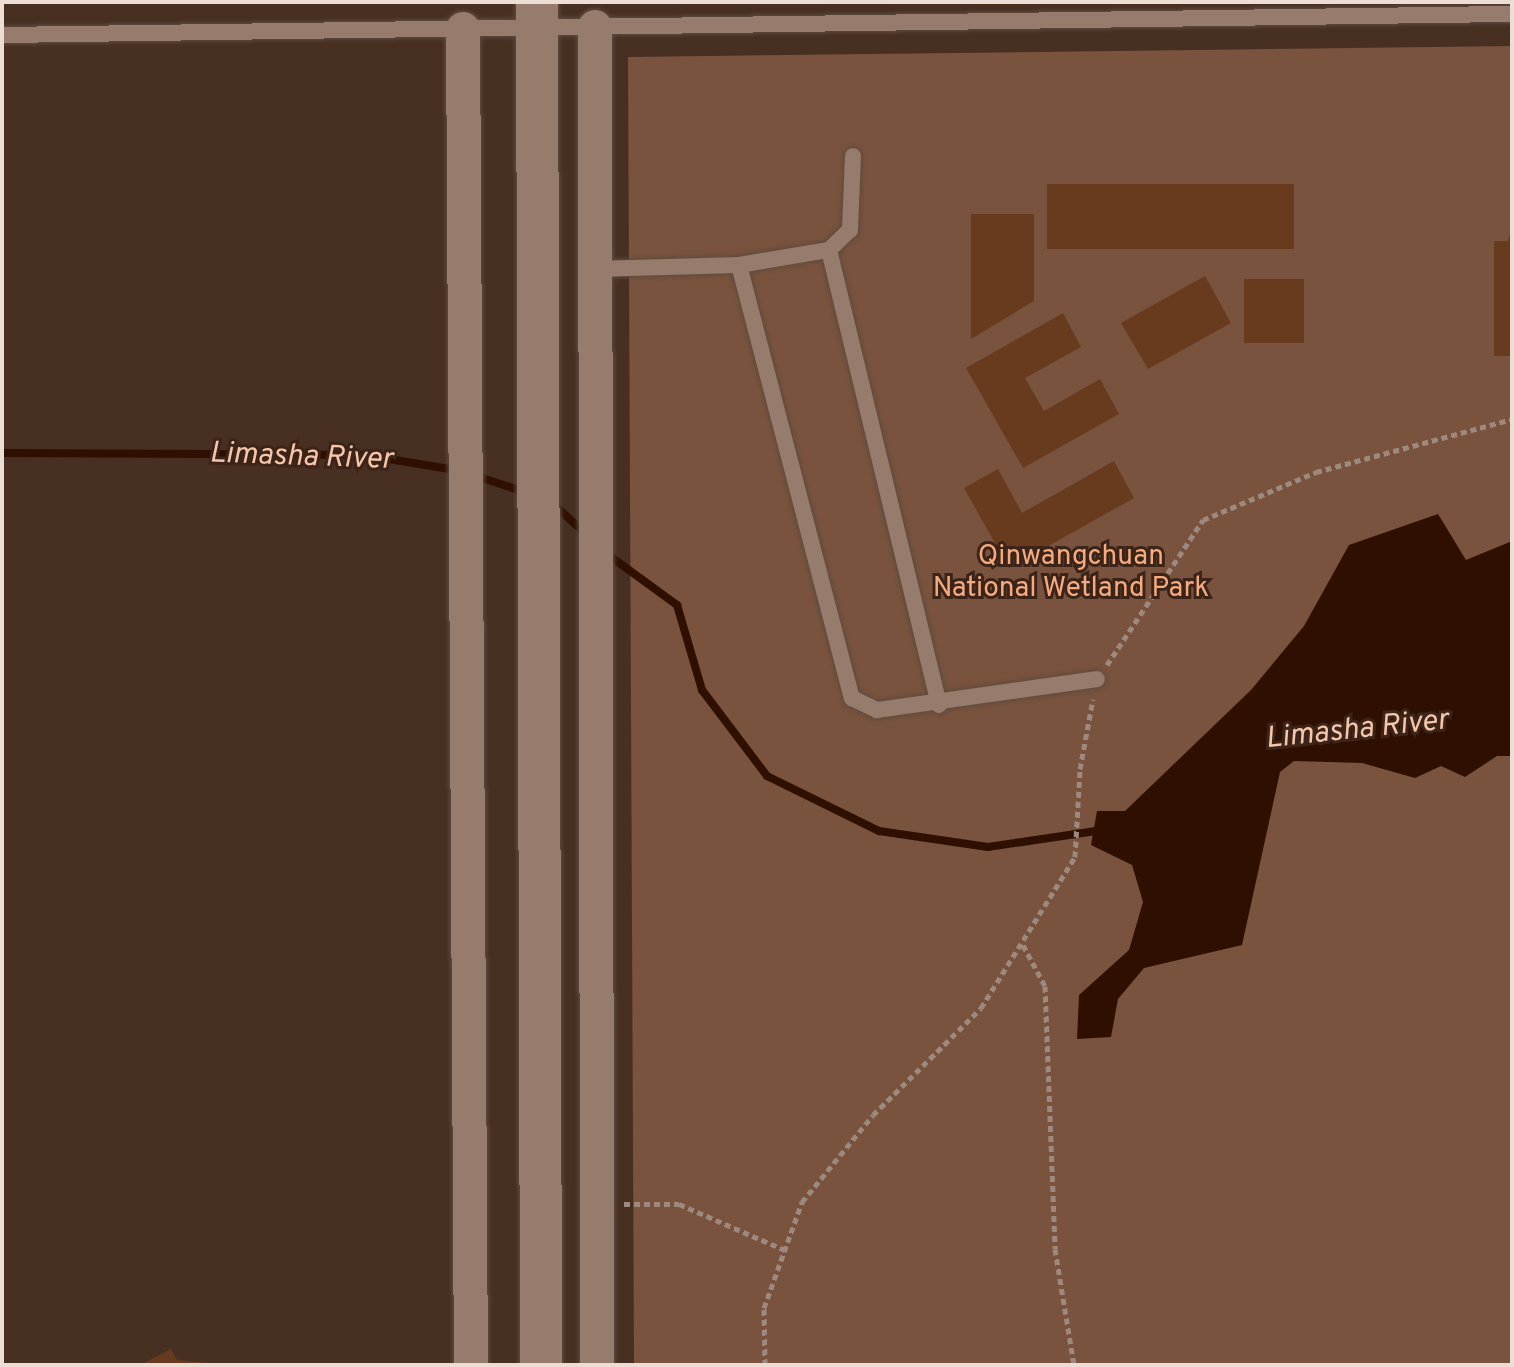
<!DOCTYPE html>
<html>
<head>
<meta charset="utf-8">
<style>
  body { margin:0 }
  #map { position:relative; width:1514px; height:1367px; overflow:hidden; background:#472f22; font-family:Overpass,sans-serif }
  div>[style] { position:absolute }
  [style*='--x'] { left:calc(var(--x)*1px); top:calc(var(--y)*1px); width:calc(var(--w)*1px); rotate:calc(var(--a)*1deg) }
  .green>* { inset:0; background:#79533d }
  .water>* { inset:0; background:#2f1000 }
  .stream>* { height:8px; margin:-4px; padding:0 4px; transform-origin:4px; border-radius:4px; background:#2f1000 }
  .building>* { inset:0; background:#683b1f }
  .path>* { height:5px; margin-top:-2.5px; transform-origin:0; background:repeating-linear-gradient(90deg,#9d897e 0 6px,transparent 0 10px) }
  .roads { filter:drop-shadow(0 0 2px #5e4b3f) drop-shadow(0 0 2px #5e4b3f) }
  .service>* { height:16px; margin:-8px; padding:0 8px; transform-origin:8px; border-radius:8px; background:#977b6c }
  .minor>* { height:34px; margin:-17px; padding:0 17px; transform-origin:17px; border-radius:17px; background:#977b6c }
  .tertiary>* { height:42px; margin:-21px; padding:0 21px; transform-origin:21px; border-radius:21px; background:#977b6c }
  span { translate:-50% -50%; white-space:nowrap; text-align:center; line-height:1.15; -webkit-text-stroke:6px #3c2518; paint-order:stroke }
  .park-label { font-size:28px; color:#f5aa7f }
  .water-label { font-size:30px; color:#f5c6ac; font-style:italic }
  .frame { position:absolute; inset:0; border:4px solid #edded5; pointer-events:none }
</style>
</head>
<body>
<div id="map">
  <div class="green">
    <div style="clip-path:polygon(1512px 46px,1512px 1365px,634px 1365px,628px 57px)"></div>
  </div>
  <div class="water">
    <div style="clip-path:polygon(1438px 514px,1466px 560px,1512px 541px,1512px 756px,1497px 756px,1465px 777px,1441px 766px,1415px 778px,1362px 763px,1294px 761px,1280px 772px,1242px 945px,1144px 968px,1118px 999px,1111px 1037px,1077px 1039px,1079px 995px,1129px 950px,1143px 902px,1132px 865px,1091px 845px,1097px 811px,1125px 811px,1251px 690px,1304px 626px,1349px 545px)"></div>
  </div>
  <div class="stream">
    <div style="--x:2;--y:453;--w:362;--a:0.3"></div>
    <div style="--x:364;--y:455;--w:93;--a:9.3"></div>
    <div style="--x:473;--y:475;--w:55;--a:18.1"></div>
    <div style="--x:552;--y:503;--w:46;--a:42.4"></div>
    <div style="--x:607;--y:554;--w:87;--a:36.1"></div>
    <div style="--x:677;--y:605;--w:89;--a:73.6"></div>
    <div style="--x:702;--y:690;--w:108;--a:52.9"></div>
    <div style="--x:767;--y:776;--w:125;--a:26.2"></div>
    <div style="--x:879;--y:831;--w:110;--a:8.4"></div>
    <div style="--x:988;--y:847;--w:116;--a:-8.4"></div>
  </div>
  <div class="building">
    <div style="clip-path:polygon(1047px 184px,1294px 184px,1294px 249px,1047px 249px)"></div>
    <div style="clip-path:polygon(971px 214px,1034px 214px,1034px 301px,971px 339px)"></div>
    <div style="clip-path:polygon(1512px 226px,1512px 356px,1494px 356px,1494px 241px,1508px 241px)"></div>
    <div style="clip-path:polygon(1205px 276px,1231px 323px,1148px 369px,1121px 323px)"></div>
    <div style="clip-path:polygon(1244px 279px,1304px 279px,1304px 343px,1244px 343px)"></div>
    <div style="clip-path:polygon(1063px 313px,1081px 347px,1025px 378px,1044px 411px,1100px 379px,1119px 414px,1023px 468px,966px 368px)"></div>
    <div style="clip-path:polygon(1114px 461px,1134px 498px,1009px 568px,964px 488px,998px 469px,1022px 513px)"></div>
    <div style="clip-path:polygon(171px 1349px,177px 1360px,232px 1365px,140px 1365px)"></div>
  </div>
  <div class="path">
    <div style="--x:1107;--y:665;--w:174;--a:-56.5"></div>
    <div style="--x:1203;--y:520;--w:123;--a:-23"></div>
    <div style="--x:1316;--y:472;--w:203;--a:-15.1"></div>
    <div style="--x:1023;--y:945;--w:47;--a:61.8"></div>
    <div style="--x:1045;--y:986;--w:263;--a:87.8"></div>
    <div style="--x:1055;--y:1249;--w:118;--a:80.7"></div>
    <div style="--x:624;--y:1204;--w:55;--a:0"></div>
    <div style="--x:679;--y:1204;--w:116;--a:23.5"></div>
    <div style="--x:765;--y:1365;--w:57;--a:-91"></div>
    <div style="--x:764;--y:1308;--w:113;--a:-70.3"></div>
    <div style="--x:802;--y:1202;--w:112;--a:-50.8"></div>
    <div style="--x:873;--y:1115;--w:152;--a:-44.7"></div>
    <div style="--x:981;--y:1008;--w:178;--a:-58.1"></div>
    <div style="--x:1075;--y:857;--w:88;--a:-86.7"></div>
    <div style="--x:1080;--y:769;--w:71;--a:-79.5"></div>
  </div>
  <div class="roads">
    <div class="service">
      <div style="--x:2;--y:35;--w:1510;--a:-0.8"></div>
      <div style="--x:829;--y:250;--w:468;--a:76.4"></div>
      <div style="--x:739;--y:265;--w:448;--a:75.4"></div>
      <div style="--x:852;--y:698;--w:28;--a:26"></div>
      <div style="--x:877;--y:710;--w:222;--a:-8"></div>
      <div style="--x:595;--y:269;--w:144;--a:-1.6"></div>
      <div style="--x:739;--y:265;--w:91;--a:-9.5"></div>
      <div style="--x:829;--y:250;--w:29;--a:-44"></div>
      <div style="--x:850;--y:230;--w:74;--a:-87.7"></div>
    </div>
    <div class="minor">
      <div style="--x:595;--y:27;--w:1338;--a:89.91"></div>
      <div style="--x:463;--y:29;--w:1336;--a:89.66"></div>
    </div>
    <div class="tertiary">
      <div style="--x:537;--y:2;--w:1363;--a:89.83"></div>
    </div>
  </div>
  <div class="park-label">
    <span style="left:1071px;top:573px">Qinwangchuan<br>National Wetland Park</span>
  </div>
  <div class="water-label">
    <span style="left:301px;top:458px;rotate:2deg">Limasha River</span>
    <span style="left:1357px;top:731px;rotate:-6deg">Limasha River</span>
  </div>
  <div class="frame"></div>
</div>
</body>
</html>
